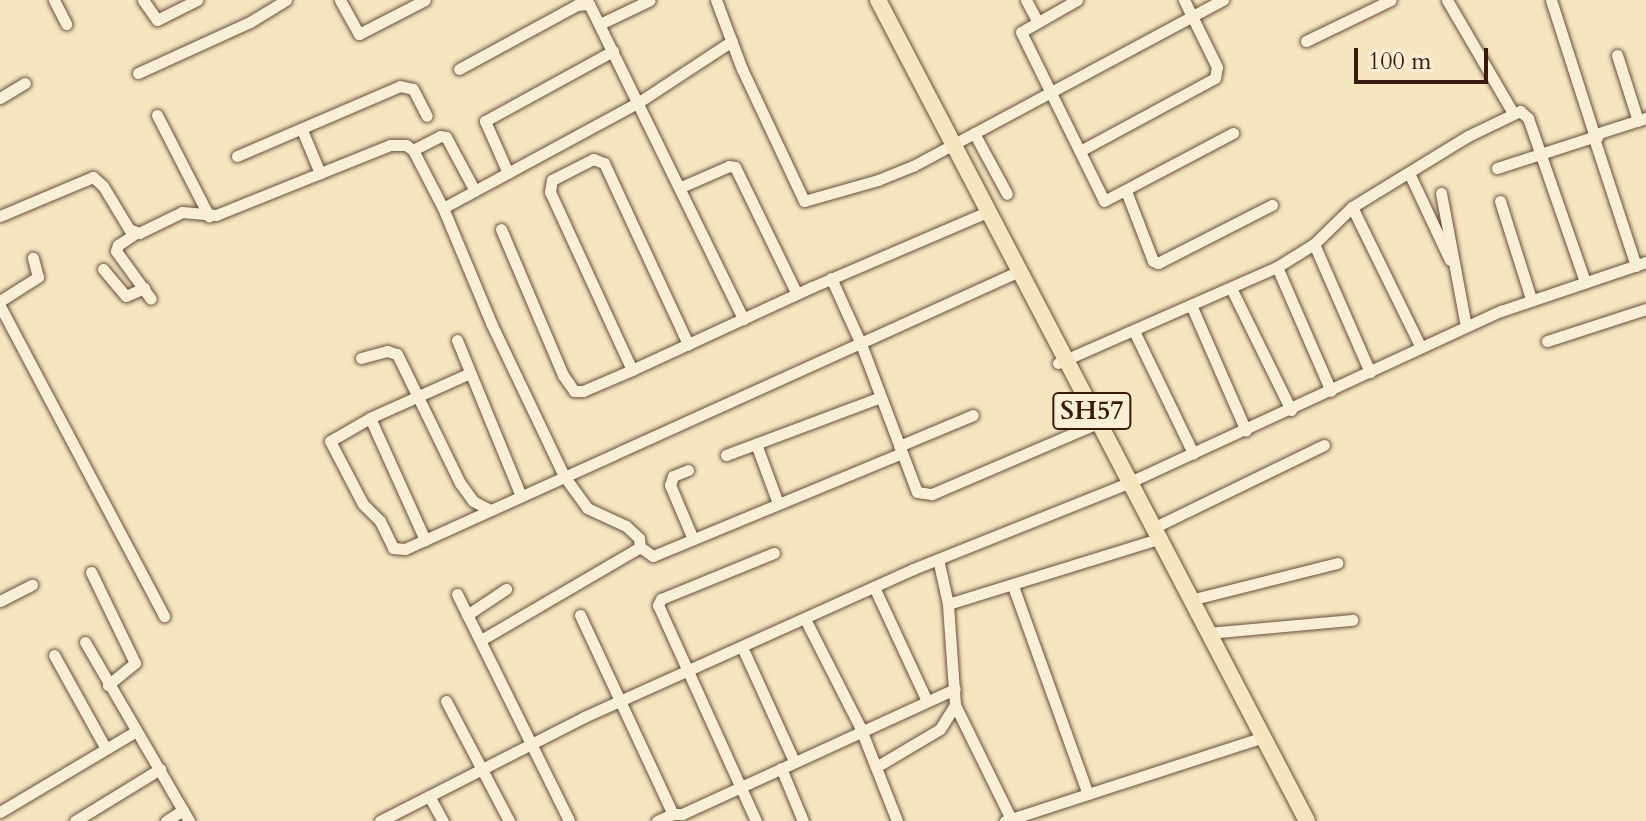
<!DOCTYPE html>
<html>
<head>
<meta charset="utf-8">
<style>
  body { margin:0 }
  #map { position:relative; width:1646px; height:821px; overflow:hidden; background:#f5e6c0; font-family:Cardo,serif }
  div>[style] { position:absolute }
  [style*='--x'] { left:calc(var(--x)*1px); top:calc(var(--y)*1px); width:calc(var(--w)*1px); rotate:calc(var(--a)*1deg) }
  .roads { filter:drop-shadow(0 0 2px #6a4d39) drop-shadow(0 0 2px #6a4d39) }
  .street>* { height:11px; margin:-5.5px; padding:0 5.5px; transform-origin:5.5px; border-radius:5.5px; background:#f8efd6 }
  .primary>* { height:16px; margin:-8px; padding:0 8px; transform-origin:8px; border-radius:8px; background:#f5e6c0 }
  span { translate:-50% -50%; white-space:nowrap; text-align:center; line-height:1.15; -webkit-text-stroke:7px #f8efd6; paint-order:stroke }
  .shield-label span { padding:2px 6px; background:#f8efd6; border:2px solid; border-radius:6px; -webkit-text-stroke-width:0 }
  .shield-label { font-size:26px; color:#3b1a0c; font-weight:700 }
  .scale { position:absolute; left:1354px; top:48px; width:134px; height:36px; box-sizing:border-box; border:4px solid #3b1a0c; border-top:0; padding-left:10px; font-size:24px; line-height:28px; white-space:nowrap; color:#3b1a0c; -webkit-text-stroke:6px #f8efd6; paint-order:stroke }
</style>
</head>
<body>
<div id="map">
  <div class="roads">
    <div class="street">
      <div style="--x:54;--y:0;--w:27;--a:63"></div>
      <div style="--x:143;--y:0;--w:24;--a:55"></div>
      <div style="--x:157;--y:20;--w:45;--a:-26.6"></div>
      <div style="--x:340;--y:0;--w:39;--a:61"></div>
      <div style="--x:359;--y:34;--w:74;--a:-27.3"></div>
      <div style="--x:716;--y:0;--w:74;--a:69.4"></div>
      <div style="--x:742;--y:69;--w:146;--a:64.8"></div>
      <div style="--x:804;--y:201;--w:77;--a:-15.8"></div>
      <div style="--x:878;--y:180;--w:38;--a:-22"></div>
      <div style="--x:913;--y:166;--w:352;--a:-28.2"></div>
      <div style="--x:1026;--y:0;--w:24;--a:62"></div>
      <div style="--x:1077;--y:0;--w:64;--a:150.3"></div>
      <div style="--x:1021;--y:32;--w:188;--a:63.8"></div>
      <div style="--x:1104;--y:201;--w:146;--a:-27.8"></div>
      <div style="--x:1447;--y:0;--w:131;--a:59.7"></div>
      <div style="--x:1551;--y:0;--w:144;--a:72.2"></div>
      <div style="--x:600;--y:24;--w:55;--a:-25.6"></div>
      <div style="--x:1306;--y:41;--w:94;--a:-25.8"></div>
      <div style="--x:1617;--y:55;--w:69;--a:72.3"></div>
      <div style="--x:459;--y:69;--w:134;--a:-28.5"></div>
      <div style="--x:577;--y:5;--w:12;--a:-5"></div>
      <div style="--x:589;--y:4;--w:351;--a:63.9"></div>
      <div style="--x:138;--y:73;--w:123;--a:-24.5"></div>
      <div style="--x:250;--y:22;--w:42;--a:-31.4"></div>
      <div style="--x:0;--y:98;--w:29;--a:-31"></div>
      <div style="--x:157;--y:115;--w:114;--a:62.8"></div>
      <div style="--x:302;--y:130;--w:47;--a:67.3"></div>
      <div style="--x:974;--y:133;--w:69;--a:61.6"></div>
      <div style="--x:413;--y:150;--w:30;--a:-27"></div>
      <div style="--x:440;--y:136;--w:6;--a:9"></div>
      <div style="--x:446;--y:137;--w:61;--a:61.8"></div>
      <div style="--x:1080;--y:151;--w:153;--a:-28.4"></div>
      <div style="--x:1215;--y:78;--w:11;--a:-80"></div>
      <div style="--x:1217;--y:67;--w:75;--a:-116.2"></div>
      <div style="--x:237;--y:156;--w:177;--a:-23.2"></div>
      <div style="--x:400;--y:86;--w:13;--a:13"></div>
      <div style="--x:413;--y:89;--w:30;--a:63"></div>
      <div style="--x:1497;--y:168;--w:104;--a:-17.9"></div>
      <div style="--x:508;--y:173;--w:57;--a:-113.9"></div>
      <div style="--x:485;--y:121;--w:146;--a:-28.7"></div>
      <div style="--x:1409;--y:173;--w:96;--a:64.8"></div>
      <div style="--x:681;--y:187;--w:52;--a:-23.6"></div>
      <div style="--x:729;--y:166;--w:6;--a:9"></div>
      <div style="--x:735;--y:167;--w:141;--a:64"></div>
      <div style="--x:1126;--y:191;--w:75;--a:68.9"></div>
      <div style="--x:1153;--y:261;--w:5;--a:22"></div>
      <div style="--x:1158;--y:263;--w:128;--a:-27"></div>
      <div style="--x:1441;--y:193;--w:135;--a:79.4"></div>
      <div style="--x:1500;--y:201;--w:103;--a:72.4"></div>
      <div style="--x:1352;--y:207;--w:155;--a:63.9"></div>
      <div style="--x:443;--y:208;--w:223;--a:-28.4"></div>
      <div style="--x:639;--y:102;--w:111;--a:-33.3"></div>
      <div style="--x:0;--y:216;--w:101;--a:-22.8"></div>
      <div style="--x:93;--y:177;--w:13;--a:42"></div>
      <div style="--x:103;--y:186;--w:50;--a:58.8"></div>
      <div style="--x:129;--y:229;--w:11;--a:22"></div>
      <div style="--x:139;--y:233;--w:48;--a:-26"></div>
      <div style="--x:182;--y:212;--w:34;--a:5"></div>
      <div style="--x:216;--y:215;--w:188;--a:-21.9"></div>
      <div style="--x:390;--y:145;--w:16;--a:0"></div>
      <div style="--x:406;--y:145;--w:9;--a:36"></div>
      <div style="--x:413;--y:150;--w:65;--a:62.7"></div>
      <div style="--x:443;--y:208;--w:125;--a:67.3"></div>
      <div style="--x:491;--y:323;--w:170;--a:64.5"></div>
      <div style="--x:564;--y:476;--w:39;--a:54"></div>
      <div style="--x:587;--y:508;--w:43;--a:24.8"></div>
      <div style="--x:626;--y:526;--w:18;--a:43"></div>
      <div style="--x:639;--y:538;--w:9;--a:84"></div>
      <div style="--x:501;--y:229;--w:159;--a:67"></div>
      <div style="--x:563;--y:375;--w:19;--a:55"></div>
      <div style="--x:574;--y:391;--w:9;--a:0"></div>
      <div style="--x:583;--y:391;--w:53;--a:-23.2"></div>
      <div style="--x:632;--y:370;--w:198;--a:-24.8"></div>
      <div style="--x:812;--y:287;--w:185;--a:-23.2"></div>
      <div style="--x:136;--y:233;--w:22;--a:146"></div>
      <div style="--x:118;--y:245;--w:6;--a:108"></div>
      <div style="--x:116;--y:251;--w:59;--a:53.9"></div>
      <div style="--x:1314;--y:244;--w:140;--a:66.4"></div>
      <div style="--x:1636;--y:266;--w:132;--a:-108.2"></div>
      <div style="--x:1595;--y:141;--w:9;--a:-63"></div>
      <div style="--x:1599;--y:133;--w:49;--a:-17.7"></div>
      <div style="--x:1277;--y:267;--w:135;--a:66.5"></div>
      <div style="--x:103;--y:269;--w:35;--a:50"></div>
      <div style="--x:126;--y:296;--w:20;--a:-24"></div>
      <div style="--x:831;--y:278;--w:72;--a:65.6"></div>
      <div style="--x:861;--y:344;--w:158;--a:69.3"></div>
      <div style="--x:917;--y:492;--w:15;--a:8"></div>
      <div style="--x:932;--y:494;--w:173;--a:-23.2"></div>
      <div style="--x:1231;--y:288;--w:136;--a:63.8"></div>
      <div style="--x:0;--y:301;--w:45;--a:-32.3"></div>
      <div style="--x:38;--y:277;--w:20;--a:-105"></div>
      <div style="--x:1191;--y:305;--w:137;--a:66.4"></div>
      <div style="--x:0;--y:306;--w:351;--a:62.1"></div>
      <div style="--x:1134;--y:331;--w:136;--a:64.2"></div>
      <div style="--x:457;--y:340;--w:169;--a:67.7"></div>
      <div style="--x:1547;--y:341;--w:104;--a:-17.9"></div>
      <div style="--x:361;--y:358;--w:27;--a:-15"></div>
      <div style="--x:387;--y:351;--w:10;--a:17"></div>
      <div style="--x:397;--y:354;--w:144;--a:64"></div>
      <div style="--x:460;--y:483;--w:22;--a:54"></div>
      <div style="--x:473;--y:501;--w:19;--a:28"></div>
      <div style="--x:1058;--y:363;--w:239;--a:-23.7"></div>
      <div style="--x:1277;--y:267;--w:44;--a:-31.9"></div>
      <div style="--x:1314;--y:244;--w:53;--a:-44.2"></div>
      <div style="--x:1352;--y:207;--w:136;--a:-31.5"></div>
      <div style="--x:1468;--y:136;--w:58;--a:-25.7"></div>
      <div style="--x:1520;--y:111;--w:11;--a:41"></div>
      <div style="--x:1528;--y:118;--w:174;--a:70.8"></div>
      <div style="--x:632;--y:370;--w:196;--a:-114.7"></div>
      <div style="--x:550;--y:192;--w:12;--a:-81"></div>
      <div style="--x:552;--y:180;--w:46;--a:-27.1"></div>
      <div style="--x:593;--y:159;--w:12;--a:20"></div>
      <div style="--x:604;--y:163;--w:200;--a:65.1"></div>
      <div style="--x:470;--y:373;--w:110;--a:155.8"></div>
      <div style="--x:370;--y:418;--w:46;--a:150.1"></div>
      <div style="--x:330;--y:441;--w:71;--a:62.4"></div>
      <div style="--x:363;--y:504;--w:24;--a:45"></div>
      <div style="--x:380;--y:521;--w:30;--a:64"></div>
      <div style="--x:393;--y:548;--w:12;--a:5"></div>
      <div style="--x:405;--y:549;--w:667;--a:-24.34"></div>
      <div style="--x:370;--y:418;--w:134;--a:65.7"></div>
      <div style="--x:756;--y:444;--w:63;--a:69.6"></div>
      <div style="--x:899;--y:446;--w:80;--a:-22.7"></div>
      <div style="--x:726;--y:455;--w:165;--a:-20.5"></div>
      <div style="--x:688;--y:470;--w:16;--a:158"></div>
      <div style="--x:673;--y:476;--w:9;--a:108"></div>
      <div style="--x:670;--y:485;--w:59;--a:66.9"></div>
      <div style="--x:1153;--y:528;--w:190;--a:-25.9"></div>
      <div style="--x:91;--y:572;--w:101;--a:64.2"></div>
      <div style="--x:135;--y:663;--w:35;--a:141"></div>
      <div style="--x:1013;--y:586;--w:221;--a:70.2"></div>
      <div style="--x:874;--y:587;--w:126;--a:65.1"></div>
      <div style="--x:457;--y:594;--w:253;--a:63.7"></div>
      <div style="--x:1190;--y:600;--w:152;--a:-14.1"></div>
      <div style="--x:0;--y:601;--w:36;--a:-27"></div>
      <div style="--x:948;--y:604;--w:214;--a:-17.2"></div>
      <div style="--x:467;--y:615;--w:47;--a:-33.7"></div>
      <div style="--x:580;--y:615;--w:220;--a:65"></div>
      <div style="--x:673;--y:814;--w:9;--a:0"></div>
      <div style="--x:682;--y:814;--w:300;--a:-24.6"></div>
      <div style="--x:805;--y:619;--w:121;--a:63"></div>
      <div style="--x:860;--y:727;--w:101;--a:68.5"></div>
      <div style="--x:1208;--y:633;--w:145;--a:-5.2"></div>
      <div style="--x:481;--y:640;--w:184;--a:-30.3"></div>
      <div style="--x:640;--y:547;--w:16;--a:35"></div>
      <div style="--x:653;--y:556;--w:269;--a:-22.5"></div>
      <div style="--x:85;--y:642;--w:207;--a:59.8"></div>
      <div style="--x:742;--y:647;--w:125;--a:65.5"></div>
      <div style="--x:54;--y:655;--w:107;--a:61"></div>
      <div style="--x:446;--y:701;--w:136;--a:62.3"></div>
      <div style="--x:955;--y:705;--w:127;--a:63.8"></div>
      <div style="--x:876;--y:767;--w:74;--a:-30.7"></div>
      <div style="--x:940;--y:729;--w:28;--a:-58"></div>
      <div style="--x:955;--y:705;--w:101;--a:-94"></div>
      <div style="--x:948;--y:604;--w:46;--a:-102.5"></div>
      <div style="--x:781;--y:768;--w:57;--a:67.5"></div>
      <div style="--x:429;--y:796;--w:29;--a:61"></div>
      <div style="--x:0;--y:812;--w:157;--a:-30.7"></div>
      <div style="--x:75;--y:821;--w:100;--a:-31.5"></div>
      <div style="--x:166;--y:821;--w:20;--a:-33"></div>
      <div style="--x:380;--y:821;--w:229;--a:-27"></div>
      <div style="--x:584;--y:717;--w:361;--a:-24.2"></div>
      <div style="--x:913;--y:569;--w:232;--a:-21.8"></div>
      <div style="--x:1128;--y:483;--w:411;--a:-24.8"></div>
      <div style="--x:1501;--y:311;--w:153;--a:-18.7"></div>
      <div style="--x:657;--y:821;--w:17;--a:-24"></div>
      <div style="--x:756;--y:821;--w:237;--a:-114.4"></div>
      <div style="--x:658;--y:605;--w:7;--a:-63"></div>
      <div style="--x:661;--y:599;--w:122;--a:-22.2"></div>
      <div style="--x:1005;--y:821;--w:272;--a:-18"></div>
    </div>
    <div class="primary">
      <div style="--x:878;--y:0;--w:926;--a:62.41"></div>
    </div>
  </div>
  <div class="shield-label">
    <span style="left:1092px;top:411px">SH57</span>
  </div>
  <div class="scale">100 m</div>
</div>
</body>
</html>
